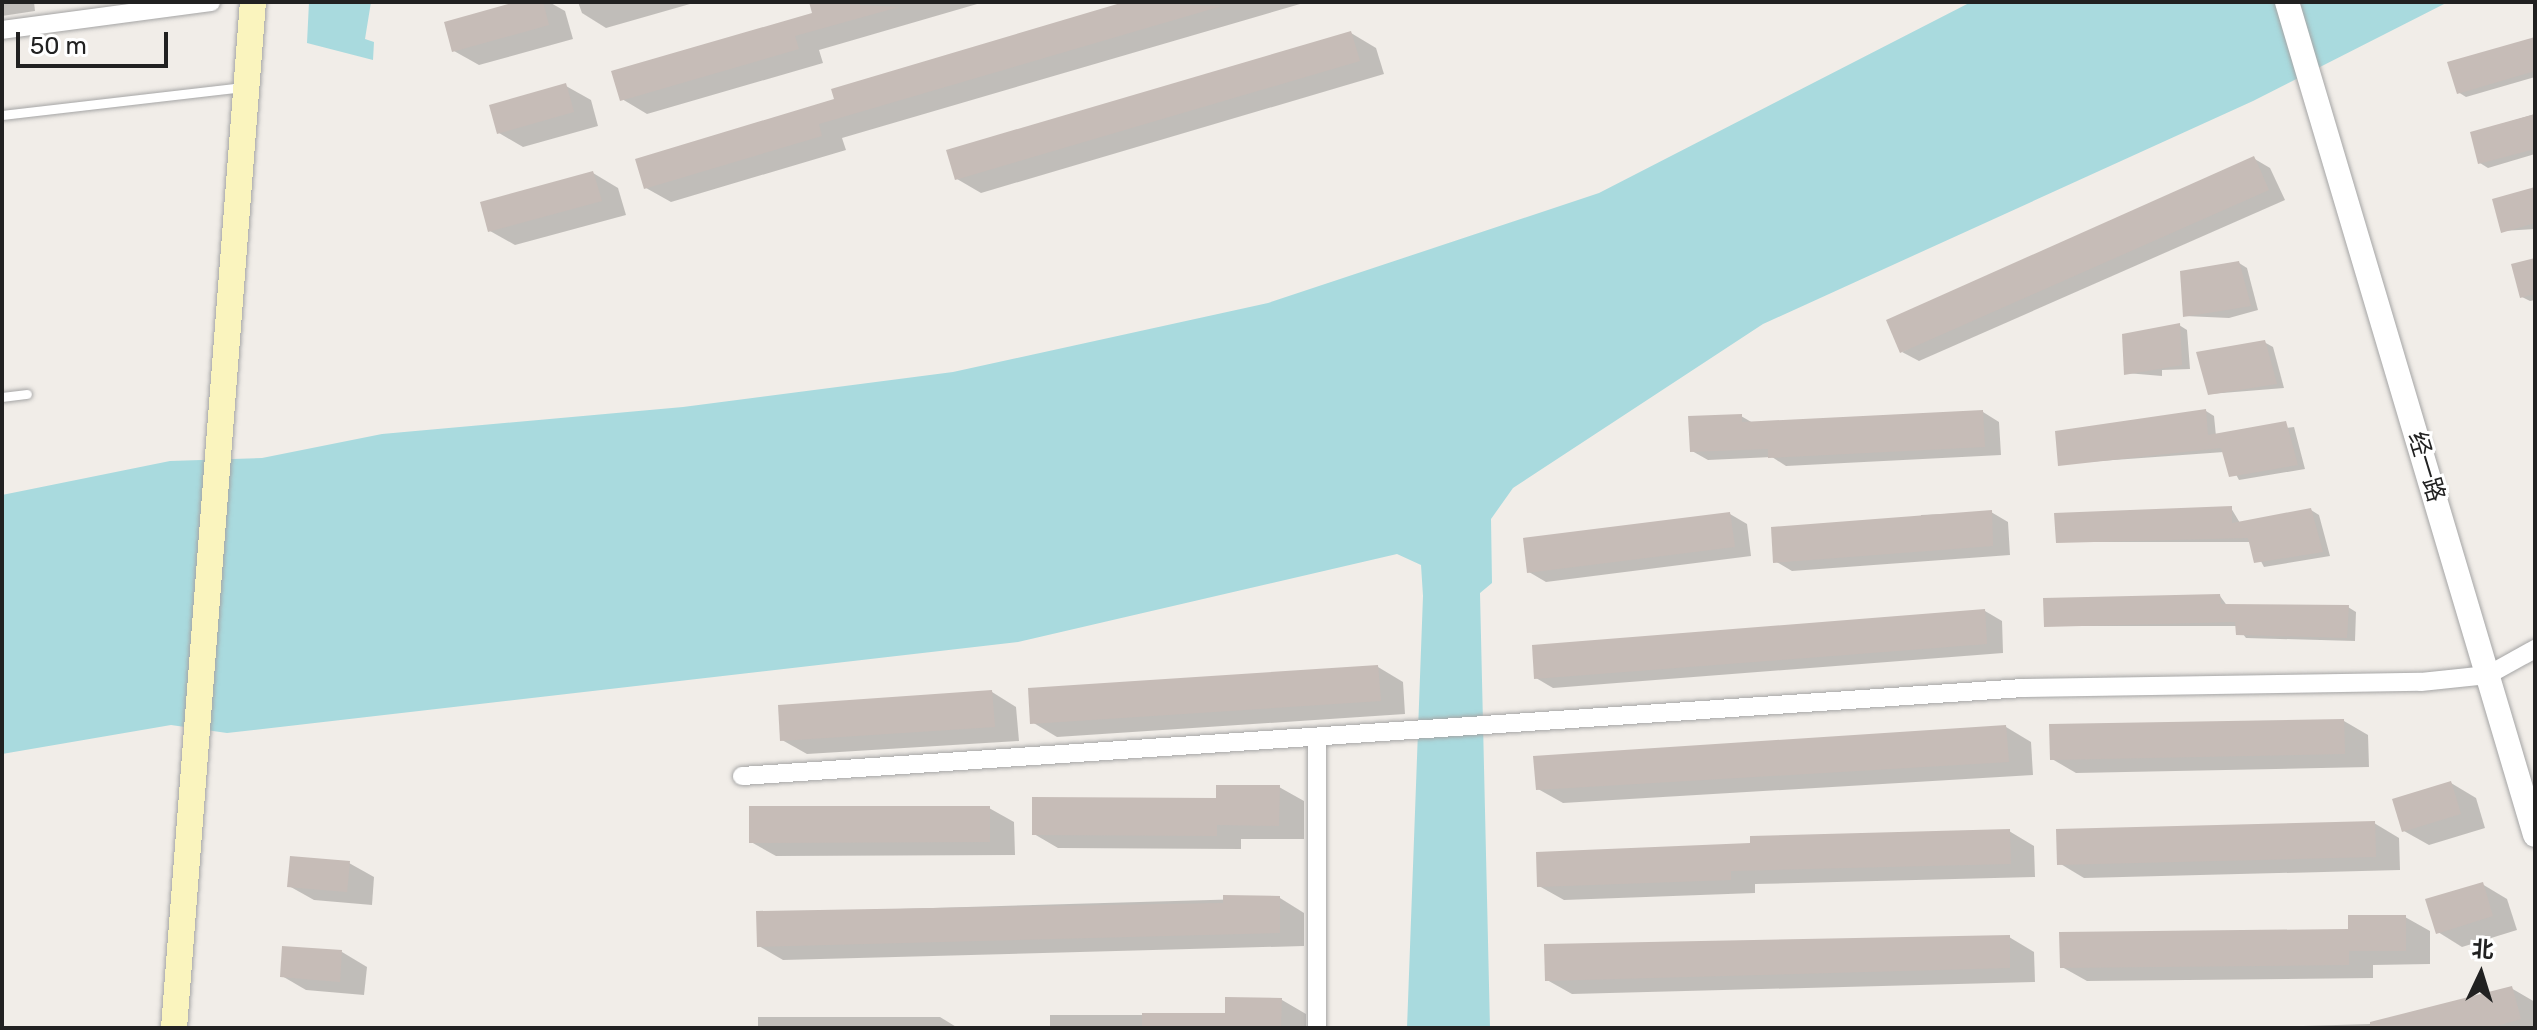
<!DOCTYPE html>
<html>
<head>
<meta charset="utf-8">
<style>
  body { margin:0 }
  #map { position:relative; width:2537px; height:1030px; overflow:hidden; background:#f1ede8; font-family:Rubik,"Noto Sans SC",sans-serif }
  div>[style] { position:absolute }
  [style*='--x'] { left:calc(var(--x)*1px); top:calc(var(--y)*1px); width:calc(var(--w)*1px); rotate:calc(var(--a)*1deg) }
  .water>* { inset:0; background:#a9dade }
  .shadow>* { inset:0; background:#0003 }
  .building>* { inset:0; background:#c6bcb7 }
  .roads { filter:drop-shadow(0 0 2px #a5a5a5) drop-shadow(0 0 2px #a5a5a5) }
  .service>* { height:9px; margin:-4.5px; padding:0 4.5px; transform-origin:4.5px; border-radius:4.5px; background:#fff }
  .minor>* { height:18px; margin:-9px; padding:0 9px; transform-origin:9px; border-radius:9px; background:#fff }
  .tertiary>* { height:24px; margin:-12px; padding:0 12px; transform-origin:12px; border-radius:12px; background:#fff }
  .secondary>* { height:26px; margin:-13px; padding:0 13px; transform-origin:13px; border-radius:13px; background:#faf4be }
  span { translate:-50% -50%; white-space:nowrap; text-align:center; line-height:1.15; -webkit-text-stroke:6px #fff; paint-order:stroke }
  .street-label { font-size:24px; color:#212121 }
  .frame { position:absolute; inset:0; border:4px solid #212121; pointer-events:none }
  .north { position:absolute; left:2441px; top:934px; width:80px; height:80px; -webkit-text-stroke:6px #fff; paint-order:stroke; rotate:4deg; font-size:22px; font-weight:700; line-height:32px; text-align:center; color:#212121 }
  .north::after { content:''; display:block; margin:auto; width:28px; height:36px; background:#212121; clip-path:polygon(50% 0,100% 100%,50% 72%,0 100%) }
  .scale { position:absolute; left:16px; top:32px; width:152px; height:36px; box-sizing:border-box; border:4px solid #212121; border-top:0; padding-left:10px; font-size:24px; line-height:28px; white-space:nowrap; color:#212121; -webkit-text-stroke:6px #fff; paint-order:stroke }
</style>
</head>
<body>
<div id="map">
  <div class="water">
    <div style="clip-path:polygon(309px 2px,371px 2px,365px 39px,374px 42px,373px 60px,307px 43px)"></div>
    <div style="clip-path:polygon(1971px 2px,2448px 2px,2253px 101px,1763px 324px,1513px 488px,1491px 519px,1492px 583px,1480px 593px,1490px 1028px,1407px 1028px,1423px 596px,1421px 565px,1397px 554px,1018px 642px,227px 733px,171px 725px,2px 754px,2px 495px,170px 461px,262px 458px,382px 434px,683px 407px,953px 372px,1268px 303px,1599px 193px)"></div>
  </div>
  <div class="shadow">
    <div style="clip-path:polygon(2px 2px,34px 2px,35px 11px,2px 16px)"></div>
    <div style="clip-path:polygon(522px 2px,549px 2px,565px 11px,573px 39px,479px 65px,454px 51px)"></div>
    <div style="clip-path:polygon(578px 2px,697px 2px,606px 28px,582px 13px)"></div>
    <div style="clip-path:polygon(811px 2px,984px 2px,819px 50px,823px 63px,647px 114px,622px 99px,814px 14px)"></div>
    <div style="clip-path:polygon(1132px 2px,1307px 2px,842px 138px,846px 150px,671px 202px,646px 188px,837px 101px,834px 91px)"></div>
    <div style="clip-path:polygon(1351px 33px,1376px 48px,1384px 74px,981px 193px,957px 179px)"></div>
    <div style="clip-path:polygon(2535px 38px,2535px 77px,2466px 97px,2458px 92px)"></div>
    <div style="clip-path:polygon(566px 86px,591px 100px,598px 126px,523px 147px,499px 133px)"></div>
    <div style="clip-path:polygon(2535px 114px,2535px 154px,2488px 168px,2480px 163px,2472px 133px)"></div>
    <div style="clip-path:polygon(2253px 158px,2270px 168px,2285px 200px,1919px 361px,1902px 352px)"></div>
    <div style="clip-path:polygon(593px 173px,618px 188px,626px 215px,515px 245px,490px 231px)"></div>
    <div style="clip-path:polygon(2535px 189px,2535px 229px,2503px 231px)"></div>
    <div style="clip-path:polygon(2535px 260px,2535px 300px,2530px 301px,2522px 297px)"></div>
    <div style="clip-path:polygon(2239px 263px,2247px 268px,2258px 310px,2229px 318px,2185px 316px)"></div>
    <div style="clip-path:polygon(2179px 325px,2187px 330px,2190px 369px,2162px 370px,2162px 376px,2126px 373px)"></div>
    <div style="clip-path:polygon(2264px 342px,2273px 347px,2284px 388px,2210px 394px)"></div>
    <div style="clip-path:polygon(2206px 411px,2214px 416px,2216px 436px,2294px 427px,2305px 469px,2239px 480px,2224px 452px,2059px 464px)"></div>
    <div style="clip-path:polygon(1983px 412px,1999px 422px,2001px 455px,1786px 466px,1772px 457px,1708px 460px,1692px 451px,1741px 416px,1753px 423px)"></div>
    <div style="clip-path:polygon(2231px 508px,2240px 523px,2311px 510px,2319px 515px,2330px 556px,2264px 567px,2251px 542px,2057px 542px)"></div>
    <div style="clip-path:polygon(1991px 512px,2008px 522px,2010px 555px,1792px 571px,1775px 561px,1921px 522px,1921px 515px)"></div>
    <div style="clip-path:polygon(1730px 514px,1747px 524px,1751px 556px,1546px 582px,1529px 572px)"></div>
    <div style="clip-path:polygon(2220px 596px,2228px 607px,2348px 607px,2356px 612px,2355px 641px,2246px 638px,2237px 626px,2046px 626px)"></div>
    <div style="clip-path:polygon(1985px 611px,2002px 621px,2003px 653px,1553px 688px,1536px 678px)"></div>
    <div style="clip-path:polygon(1378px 667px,1403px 682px,1405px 714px,1057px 737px,1032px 722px)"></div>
    <div style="clip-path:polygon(992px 692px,1016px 707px,1019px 741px,807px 754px,782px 740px)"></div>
    <div style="clip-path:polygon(2344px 721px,2368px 735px,2369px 767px,2076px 773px,2052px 759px)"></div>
    <div style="clip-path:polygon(2006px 727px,2031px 742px,2033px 775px,1563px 803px,1538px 789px)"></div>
    <div style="clip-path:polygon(2451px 783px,2476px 798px,2485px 828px,2429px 845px,2404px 831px)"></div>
    <div style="clip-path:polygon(1279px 787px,1304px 801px,1304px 839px,1241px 839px,1241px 849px,1058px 848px,1034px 834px)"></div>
    <div style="clip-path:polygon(989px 808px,1014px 822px,1015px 855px,776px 856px,751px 842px)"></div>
    <div style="clip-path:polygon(2374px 823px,2399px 838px,2400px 870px,2084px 878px,2059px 863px)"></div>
    <div style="clip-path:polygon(2009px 831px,2034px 846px,2035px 877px,1755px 884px,1755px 893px,1564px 900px,1539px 886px)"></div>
    <div style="clip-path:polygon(349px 863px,374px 877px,372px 905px,314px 900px,289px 886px)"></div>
    <div style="clip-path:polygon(2482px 884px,2507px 899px,2517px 930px,2462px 947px,2438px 932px)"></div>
    <div style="clip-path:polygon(1280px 898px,1304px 913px,1304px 946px,783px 960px,759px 946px,758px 913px)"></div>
    <div style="clip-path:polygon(2405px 917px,2430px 931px,2430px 964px,2373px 965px,2373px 978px,2087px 981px,2062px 967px,2350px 931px)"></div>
    <div style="clip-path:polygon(2009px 937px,2034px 952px,2035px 982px,1572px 994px,1547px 980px)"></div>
    <div style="clip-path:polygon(342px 952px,367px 967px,364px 995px,306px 990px,282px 976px)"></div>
    <div style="clip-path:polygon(2511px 988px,2535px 1002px,2535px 1028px,2232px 1028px,2370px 1024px)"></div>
    <div style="clip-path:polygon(1282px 1000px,1306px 1014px,1306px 1028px,1050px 1028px,1050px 1015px,1227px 1015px)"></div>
    <div style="clip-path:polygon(758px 1017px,940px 1017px,958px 1028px,758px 1028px)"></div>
  </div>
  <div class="building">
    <div style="clip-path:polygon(515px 2px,543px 2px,549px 25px,452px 52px,444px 22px)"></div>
    <div style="clip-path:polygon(809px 2px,899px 7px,795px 36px,799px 49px,620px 101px,611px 71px,812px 13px)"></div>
    <div style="clip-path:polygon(1124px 2px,1222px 6px,819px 124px,822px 136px,644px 189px,635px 159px,834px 99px,831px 89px)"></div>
    <div style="clip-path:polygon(1351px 31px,1360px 61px,955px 180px,946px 150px)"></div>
    <div style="clip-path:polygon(2535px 37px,2535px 71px,2457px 94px,2447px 62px)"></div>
    <div style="clip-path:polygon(566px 83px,574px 112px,497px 134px,489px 105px)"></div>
    <div style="clip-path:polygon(2535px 114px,2535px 149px,2478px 164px,2470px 132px)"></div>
    <div style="clip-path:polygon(2254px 156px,2269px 190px,1900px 353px,1886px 320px)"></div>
    <div style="clip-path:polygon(593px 171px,602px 201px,488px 232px,480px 202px)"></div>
    <div style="clip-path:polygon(2535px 187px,2535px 223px,2501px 233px,2492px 199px)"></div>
    <div style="clip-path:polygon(2535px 258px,2535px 294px,2520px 298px,2511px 264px)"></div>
    <div style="clip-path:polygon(2239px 261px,2251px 306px,2183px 317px,2180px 271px)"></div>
    <div style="clip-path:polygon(2180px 323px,2182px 365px,2124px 375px,2122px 334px)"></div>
    <div style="clip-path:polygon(2265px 340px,2277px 384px,2208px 395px,2196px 352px)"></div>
    <div style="clip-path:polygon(2206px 409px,2208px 435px,2286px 421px,2298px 465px,2229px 477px,2221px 448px,2058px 466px,2055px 431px)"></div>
    <div style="clip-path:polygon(1983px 410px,1985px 447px,1768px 458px,1768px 449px,1690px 452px,1688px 416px,1742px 414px,1742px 422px)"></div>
    <div style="clip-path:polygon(2232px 506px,2232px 523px,2311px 508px,2323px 552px,2254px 563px,2248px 538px,2056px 543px,2054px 513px)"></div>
    <div style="clip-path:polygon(1992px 510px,1993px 546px,1773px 563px,1771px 527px)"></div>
    <div style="clip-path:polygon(1730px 512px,1735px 547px,1527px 573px,1523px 538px)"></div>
    <div style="clip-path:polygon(2220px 594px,2221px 604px,2349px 605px,2347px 638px,2236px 635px,2235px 622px,2044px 627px,2043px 598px)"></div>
    <div style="clip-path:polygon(1985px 609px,1987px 644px,1534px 679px,1532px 645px)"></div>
    <div style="clip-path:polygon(1378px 665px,1381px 701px,1030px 724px,1028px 688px)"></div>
    <div style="clip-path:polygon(992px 690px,995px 727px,780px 741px,778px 705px)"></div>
    <div style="clip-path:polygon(2344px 719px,2345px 754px,2050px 760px,2049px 724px)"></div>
    <div style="clip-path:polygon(2006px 725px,2009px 762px,1536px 790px,1533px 756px)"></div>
    <div style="clip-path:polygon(2451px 781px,2461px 814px,2402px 832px,2392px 799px)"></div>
    <div style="clip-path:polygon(1216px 785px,1280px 785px,1279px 826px,1217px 825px,1217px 836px,1032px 835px,1032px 797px,1216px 798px)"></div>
    <div style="clip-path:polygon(749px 806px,990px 806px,990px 842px,749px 843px)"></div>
    <div style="clip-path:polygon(2375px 821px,2376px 857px,2057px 865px,2056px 829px)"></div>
    <div style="clip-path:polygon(2010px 829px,2011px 864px,1731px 871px,1731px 880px,1537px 887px,1536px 852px,1750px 843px,1750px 836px)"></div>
    <div style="clip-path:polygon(290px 856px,350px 861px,347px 892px,287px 887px)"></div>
    <div style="clip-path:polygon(2483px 882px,2493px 916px,2436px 934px,2425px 899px)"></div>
    <div style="clip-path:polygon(1223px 895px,1280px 896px,1280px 933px,757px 947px,756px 911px,1223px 903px)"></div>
    <div style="clip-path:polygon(2348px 915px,2406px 915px,2406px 951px,2349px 951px,2349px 965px,2060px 968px,2059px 932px,2348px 929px)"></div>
    <div style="clip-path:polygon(2010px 935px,2010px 968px,1545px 981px,1544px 944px)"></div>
    <div style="clip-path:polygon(282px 946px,342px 950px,340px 982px,280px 977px)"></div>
    <div style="clip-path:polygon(2512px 986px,2521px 1019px,2490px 1028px,2370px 1028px,2370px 1022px)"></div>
    <div style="clip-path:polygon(1225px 997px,1282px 998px,1281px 1028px,1142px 1028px,1142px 1013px,1225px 1013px)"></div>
  </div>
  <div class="roads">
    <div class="service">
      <div style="--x:2;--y:115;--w:245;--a:-6.6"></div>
      <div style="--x:2;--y:397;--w:25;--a:-7"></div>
    </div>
    <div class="minor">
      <div style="--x:2;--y:30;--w:211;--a:-7.6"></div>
      <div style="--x:742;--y:776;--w:1285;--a:-3.93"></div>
      <div style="--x:2024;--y:688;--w:397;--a:-0.9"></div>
      <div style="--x:2421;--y:682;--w:67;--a:-6"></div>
      <div style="--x:2488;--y:675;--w:54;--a:-29"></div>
      <div style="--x:1317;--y:1028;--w:291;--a:-90"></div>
    </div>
    <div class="tertiary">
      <div style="--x:2287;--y:2;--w:869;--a:73.42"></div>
    </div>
    <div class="secondary">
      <div style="--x:174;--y:1028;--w:1029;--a:-85.6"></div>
    </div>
  </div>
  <div class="street-label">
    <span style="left:2426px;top:467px;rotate:73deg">经一路</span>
  </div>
  <div class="frame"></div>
  <div class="north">北</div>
  <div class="scale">50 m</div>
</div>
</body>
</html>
